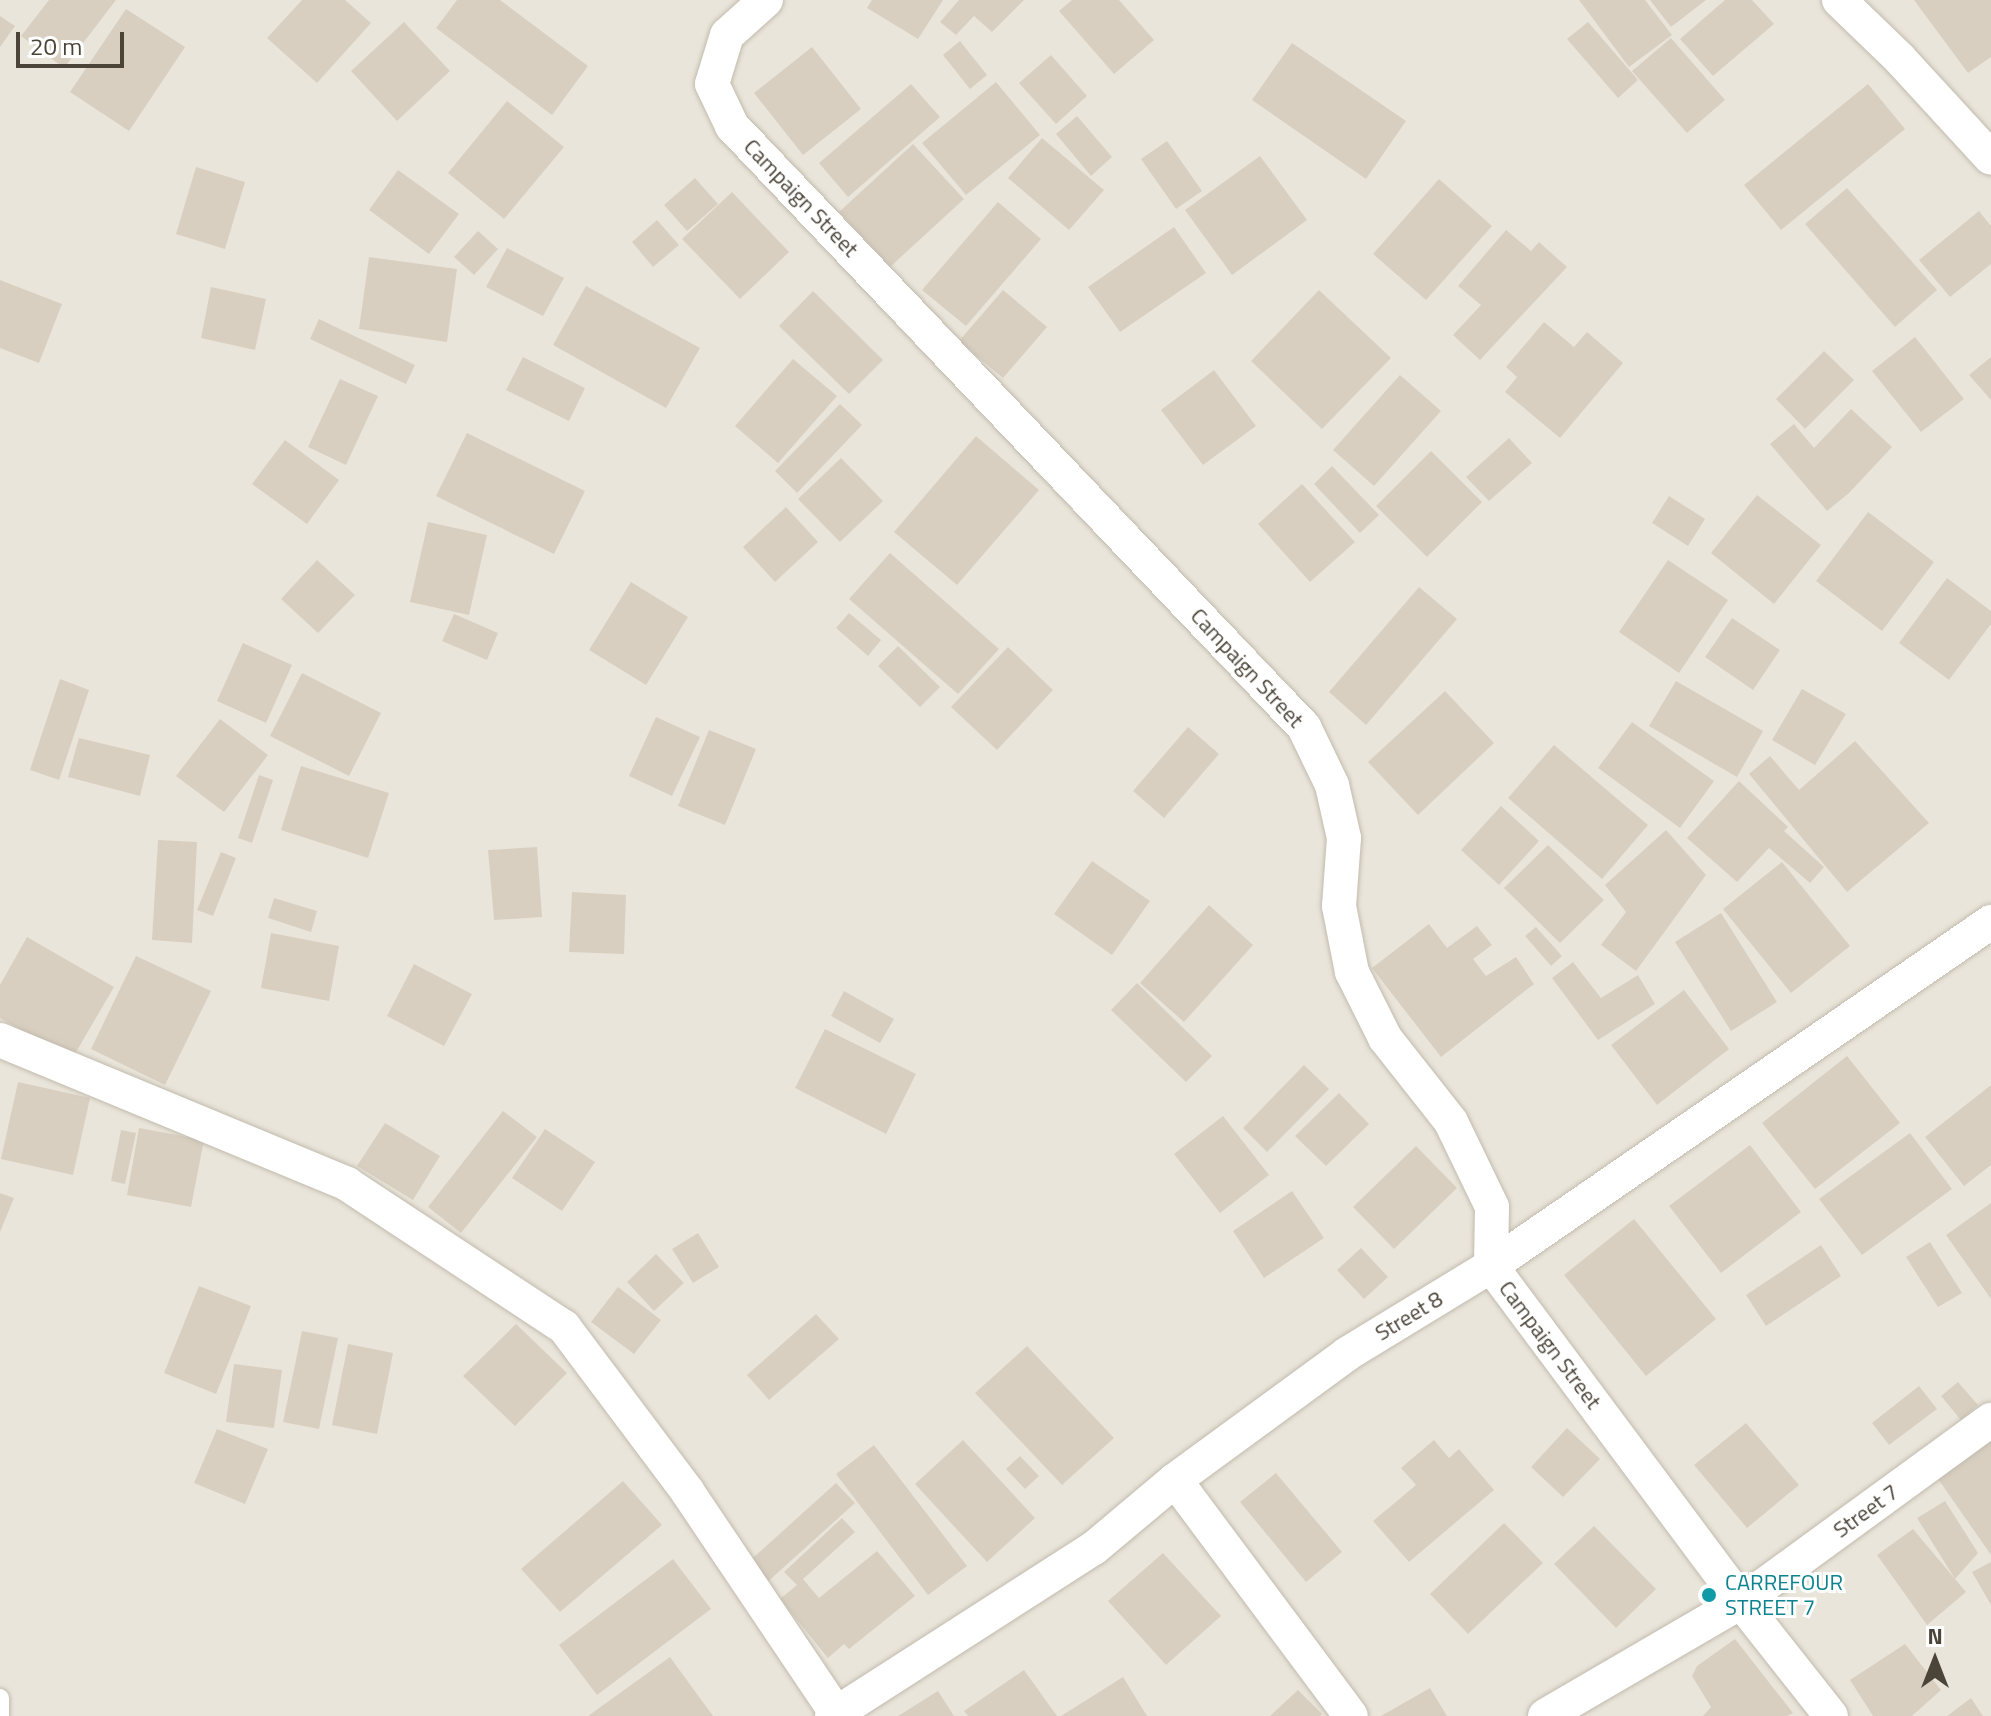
<!DOCTYPE html>
<html>
<head>
<meta charset="utf-8">
<style>
  body { margin:0 }
  #map { position:relative; width:1991px; height:1716px; overflow:hidden; background:#f6f3ec; font-family:"Titillium Web",sans-serif }
  div>[style] { position:absolute }
  [style*='--x'] { left:calc(var(--x)*1px); top:calc(var(--y)*1px); width:calc(var(--w)*1px); rotate:calc(var(--a)*1deg) }
  .residential>* { inset:0; background:#eae5da }
  .building>* { inset:0; background:#d8cfc1 }
  .roads { filter:drop-shadow(0 0 2px #c2bbae) drop-shadow(0 0 2px #c2bbae) }
  .service>* { height:18px; margin:-9px; padding:0 9px; transform-origin:9px; border-radius:9px; background:#fff }
  .minor>* { height:34px; margin:-17px; padding:0 17px; transform-origin:17px; border-radius:17px; background:#fff }
  .dots>* { width:22px; height:22px; translate:-50% -50%; box-sizing:border-box; border:4px solid #fff; border-radius:50% }
  span { translate:-50% -50%; white-space:nowrap; text-align:center; line-height:1.15; -webkit-text-stroke:6px #fff; paint-order:stroke }
  .street-label { font-size:22px; color:#4b4439 }
  .culture-label { font-size:22px; color:#0d838f }
  .left { translate:0 -50%; text-align:left }
  .north { position:absolute; left:1895px; top:1620px; width:80px; height:80px; -webkit-text-stroke:6px #fff; paint-order:stroke; rotate:0deg; font-size:22px; font-weight:700; line-height:32px; text-align:center; color:#4b4439 }
  .north::after { content:''; display:block; margin:auto; width:28px; height:36px; background:#4b4439; clip-path:polygon(50% 0,100% 100%,50% 72%,0 100%) }
  .scale { position:absolute; left:16px; top:32px; width:108px; height:36px; box-sizing:border-box; border:4px solid #4b4439; border-top:0; padding-left:10px; font-size:24px; line-height:28px; white-space:nowrap; color:#4b4439; -webkit-text-stroke:6px #fff; paint-order:stroke }
</style>
</head>
<body>
<div id="map">
  <div class="residential">
    <div style="clip-path:polygon(0 0,1991px 0,1991px 1716px,0 1716px)"></div>
  </div>
  <div class="building">
    <div style="clip-path:polygon(49px 0,116px 0,64px 68px,21px 36px)"></div>
    <div style="clip-path:polygon(302px 0,345px 0,371px 23px,317px 83px,267px 38px)"></div>
    <div style="clip-path:polygon(457px 0,500px 0,588px 66px,552px 115px,436px 28px)"></div>
    <div style="clip-path:polygon(872px 0,943px 0,918px 39px,867px 8px)"></div>
    <div style="clip-path:polygon(959px 0,1024px 0,992px 32px,974px 16px,956px 35px,940px 22px)"></div>
    <div style="clip-path:polygon(1072px 0,1119px 0,1154px 40px,1114px 74px,1059px 11px)"></div>
    <div style="clip-path:polygon(1579px 0,1645px 0,1672px 35px,1629px 67px)"></div>
    <div style="clip-path:polygon(1650px 0,1706px 0,1671px 27px)"></div>
    <div style="clip-path:polygon(1725px 0,1752px 0,1774px 24px,1713px 76px,1680px 39px)"></div>
    <div style="clip-path:polygon(1914px 0,1991px 0,1991px 57px,1968px 73px)"></div>
    <div style="clip-path:polygon(126px 9px,185px 47px,129px 131px,70px 92px)"></div>
    <div style="clip-path:polygon(0 16px,15px 26px,0 47px)"></div>
    <div style="clip-path:polygon(404px 22px,450px 71px,397px 121px,351px 71px)"></div>
    <div style="clip-path:polygon(1588px 22px,1638px 80px,1618px 98px,1567px 39px)"></div>
    <div style="clip-path:polygon(1671px 38px,1725px 100px,1687px 133px,1632px 71px)"></div>
    <div style="clip-path:polygon(960px 41px,987px 75px,970px 89px,943px 55px)"></div>
    <div style="clip-path:polygon(1292px 43px,1406px 121px,1366px 179px,1252px 100px)"></div>
    <div style="clip-path:polygon(812px 47px,861px 109px,803px 155px,754px 93px)"></div>
    <div style="clip-path:polygon(1051px 55px,1087px 96px,1056px 124px,1019px 83px)"></div>
    <div style="clip-path:polygon(996px 82px,1040px 135px,966px 195px,922px 143px)"></div>
    <div style="clip-path:polygon(911px 84px,940px 117px,848px 197px,819px 163px)"></div>
    <div style="clip-path:polygon(1868px 84px,1905px 129px,1781px 230px,1744px 185px)"></div>
    <div style="clip-path:polygon(507px 101px,564px 147px,504px 219px,448px 173px)"></div>
    <div style="clip-path:polygon(1077px 116px,1112px 157px,1091px 176px,1056px 134px)"></div>
    <div style="clip-path:polygon(1042px 138px,1104px 190px,1069px 230px,1008px 178px)"></div>
    <div style="clip-path:polygon(1167px 141px,1202px 191px,1176px 209px,1141px 159px)"></div>
    <div style="clip-path:polygon(913px 144px,964px 199px,890px 267px,839px 212px)"></div>
    <div style="clip-path:polygon(1260px 156px,1307px 220px,1232px 275px,1185px 210px)"></div>
    <div style="clip-path:polygon(196px 167px,245px 182px,225px 249px,176px 234px)"></div>
    <div style="clip-path:polygon(398px 170px,459px 214px,429px 254px,369px 210px)"></div>
    <div style="clip-path:polygon(695px 178px,718px 204px,687px 231px,664px 205px)"></div>
    <div style="clip-path:polygon(1439px 179px,1492px 226px,1426px 300px,1373px 254px)"></div>
    <div style="clip-path:polygon(1847px 188px,1937px 290px,1895px 327px,1805px 224px)"></div>
    <div style="clip-path:polygon(732px 192px,789px 252px,740px 299px,682px 239px)"></div>
    <div style="clip-path:polygon(998px 202px,1041px 239px,966px 326px,922px 290px)"></div>
    <div style="clip-path:polygon(1979px 211px,1991px 226px,1991px 264px,1950px 297px,1919px 260px)"></div>
    <div style="clip-path:polygon(657px 220px,679px 245px,653px 267px,632px 242px)"></div>
    <div style="clip-path:polygon(1174px 227px,1206px 273px,1120px 332px,1088px 287px)"></div>
    <div style="clip-path:polygon(1506px 230px,1531px 251px,1539px 242px,1567px 267px,1480px 360px,1453px 335px,1481px 305px,1458px 286px)"></div>
    <div style="clip-path:polygon(478px 231px,498px 249px,474px 275px,454px 257px)"></div>
    <div style="clip-path:polygon(507px 248px,564px 278px,543px 316px,486px 287px)"></div>
    <div style="clip-path:polygon(369px 257px,457px 269px,447px 342px,359px 329px)"></div>
    <div style="clip-path:polygon(0 280px,62px 304px,39px 363px,0 348px)"></div>
    <div style="clip-path:polygon(586px 286px,700px 348px,666px 408px,553px 345px)"></div>
    <div style="clip-path:polygon(211px 287px,266px 299px,255px 350px,201px 338px)"></div>
    <div style="clip-path:polygon(1003px 290px,1047px 327px,1003px 378px,959px 341px)"></div>
    <div style="clip-path:polygon(1319px 290px,1391px 358px,1322px 429px,1251px 361px)"></div>
    <div style="clip-path:polygon(813px 291px,883px 360px,849px 394px,779px 326px)"></div>
    <div style="clip-path:polygon(319px 319px,415px 365px,406px 384px,310px 339px)"></div>
    <div style="clip-path:polygon(1544px 322px,1574px 347px,1587px 332px,1623px 363px,1560px 438px,1505px 392px,1517px 377px,1506px 367px)"></div>
    <div style="clip-path:polygon(1915px 337px,1964px 399px,1921px 432px,1872px 371px)"></div>
    <div style="clip-path:polygon(1824px 351px,1854px 380px,1805px 429px,1776px 399px)"></div>
    <div style="clip-path:polygon(523px 357px,585px 388px,569px 421px,506px 390px)"></div>
    <div style="clip-path:polygon(1991px 357px,1991px 400px,1969px 375px)"></div>
    <div style="clip-path:polygon(793px 359px,837px 396px,778px 463px,735px 426px)"></div>
    <div style="clip-path:polygon(1214px 370px,1256px 426px,1203px 465px,1161px 410px)"></div>
    <div style="clip-path:polygon(1400px 375px,1441px 411px,1374px 486px,1333px 450px)"></div>
    <div style="clip-path:polygon(340px 379px,378px 396px,346px 465px,308px 447px)"></div>
    <div style="clip-path:polygon(840px 404px,862px 425px,797px 493px,775px 471px)"></div>
    <div style="clip-path:polygon(1851px 409px,1892px 447px,1849px 493px,1827px 511px,1770px 444px,1794px 424px,1814px 448px)"></div>
    <div style="clip-path:polygon(467px 433px,585px 491px,554px 554px,436px 496px)"></div>
    <div style="clip-path:polygon(976px 436px,1039px 490px,957px 585px,894px 532px)"></div>
    <div style="clip-path:polygon(1509px 438px,1532px 463px,1489px 501px,1466px 477px)"></div>
    <div style="clip-path:polygon(285px 440px,339px 480px,307px 524px,252px 484px)"></div>
    <div style="clip-path:polygon(1431px 451px,1482px 502px,1427px 557px,1376px 506px)"></div>
    <div style="clip-path:polygon(841px 458px,883px 501px,840px 542px,798px 499px)"></div>
    <div style="clip-path:polygon(1332px 466px,1379px 515px,1360px 533px,1314px 484px)"></div>
    <div style="clip-path:polygon(1302px 484px,1355px 542px,1310px 582px,1258px 524px)"></div>
    <div style="clip-path:polygon(1757px 495px,1821px 545px,1774px 604px,1711px 553px)"></div>
    <div style="clip-path:polygon(1669px 496px,1705px 519px,1688px 546px,1652px 523px)"></div>
    <div style="clip-path:polygon(786px 507px,818px 542px,775px 582px,743px 547px)"></div>
    <div style="clip-path:polygon(1868px 512px,1934px 562px,1882px 631px,1816px 581px)"></div>
    <div style="clip-path:polygon(428px 522px,487px 535px,469px 615px,410px 602px)"></div>
    <div style="clip-path:polygon(890px 553px,999px 649px,958px 694px,849px 599px)"></div>
    <div style="clip-path:polygon(317px 560px,355px 595px,318px 633px,281px 599px)"></div>
    <div style="clip-path:polygon(1668px 560px,1728px 600px,1679px 673px,1619px 632px)"></div>
    <div style="clip-path:polygon(1947px 578px,1991px 611px,1991px 624px,1949px 680px,1899px 643px)"></div>
    <div style="clip-path:polygon(631px 582px,688px 617px,646px 685px,589px 650px)"></div>
    <div style="clip-path:polygon(1419px 587px,1457px 619px,1366px 725px,1329px 692px)"></div>
    <div style="clip-path:polygon(849px 613px,881px 640px,868px 656px,836px 628px)"></div>
    <div style="clip-path:polygon(454px 614px,498px 633px,487px 660px,442px 641px)"></div>
    <div style="clip-path:polygon(1732px 618px,1780px 650px,1753px 690px,1705px 657px)"></div>
    <div style="clip-path:polygon(243px 643px,292px 665px,266px 723px,217px 701px)"></div>
    <div style="clip-path:polygon(898px 646px,940px 687px,920px 707px,878px 666px)"></div>
    <div style="clip-path:polygon(1008px 647px,1053px 690px,997px 750px,951px 707px)"></div>
    <div style="clip-path:polygon(302px 673px,381px 713px,349px 776px,270px 736px)"></div>
    <div style="clip-path:polygon(60px 679px,89px 690px,59px 780px,30px 770px)"></div>
    <div style="clip-path:polygon(1676px 681px,1763px 731px,1737px 777px,1649px 726px)"></div>
    <div style="clip-path:polygon(1802px 689px,1846px 714px,1815px 765px,1772px 740px)"></div>
    <div style="clip-path:polygon(1445px 691px,1494px 743px,1418px 815px,1368px 762px)"></div>
    <div style="clip-path:polygon(656px 717px,700px 737px,672px 796px,629px 776px)"></div>
    <div style="clip-path:polygon(220px 719px,268px 755px,224px 812px,176px 776px)"></div>
    <div style="clip-path:polygon(1632px 722px,1714px 781px,1680px 828px,1598px 768px)"></div>
    <div style="clip-path:polygon(1188px 727px,1219px 754px,1164px 818px,1133px 791px)"></div>
    <div style="clip-path:polygon(709px 730px,756px 749px,725px 825px,678px 806px)"></div>
    <div style="clip-path:polygon(79px 738px,150px 755px,140px 796px,68px 777px)"></div>
    <div style="clip-path:polygon(1855px 741px,1929px 823px,1847px 892px,1749px 774px,1770px 756px,1799px 790px)"></div>
    <div style="clip-path:polygon(1554px 745px,1648px 825px,1602px 879px,1508px 798px)"></div>
    <div style="clip-path:polygon(301px 766px,389px 793px,368px 858px,281px 830px)"></div>
    <div style="clip-path:polygon(259px 775px,273px 780px,252px 843px,238px 838px)"></div>
    <div style="clip-path:polygon(1739px 781px,1788px 827px,1784px 831px,1824px 867px,1810px 883px,1769px 848px,1737px 882px,1687px 838px)"></div>
    <div style="clip-path:polygon(1501px 806px,1539px 841px,1499px 885px,1461px 850px)"></div>
    <div style="clip-path:polygon(1666px 830px,1706px 875px,1636px 971px,1601px 945px,1626px 912px,1605px 885px)"></div>
    <div style="clip-path:polygon(158px 840px,197px 842px,192px 943px,152px 940px)"></div>
    <div style="clip-path:polygon(1548px 845px,1604px 900px,1560px 943px,1504px 888px)"></div>
    <div style="clip-path:polygon(537px 847px,542px 917px,494px 920px,488px 850px)"></div>
    <div style="clip-path:polygon(221px 852px,236px 858px,213px 916px,197px 910px)"></div>
    <div style="clip-path:polygon(1092px 861px,1150px 901px,1112px 955px,1054px 914px)"></div>
    <div style="clip-path:polygon(1782px 862px,1850px 946px,1791px 993px,1723px 909px)"></div>
    <div style="clip-path:polygon(572px 892px,626px 895px,624px 954px,569px 952px)"></div>
    <div style="clip-path:polygon(274px 898px,317px 911px,311px 932px,268px 918px)"></div>
    <div style="clip-path:polygon(1209px 905px,1253px 945px,1184px 1022px,1140px 983px)"></div>
    <div style="clip-path:polygon(1721px 913px,1777px 1002px,1731px 1031px,1675px 942px)"></div>
    <div style="clip-path:polygon(1429px 924px,1447px 948px,1477px 926px,1492px 945px,1473px 959px,1486px 976px,1516px 957px,1534px 984px,1441px 1057px,1372px 968px)"></div>
    <div style="clip-path:polygon(1536px 927px,1562px 956px,1551px 966px,1525px 936px)"></div>
    <div style="clip-path:polygon(271px 933px,339px 946px,329px 1001px,261px 988px)"></div>
    <div style="clip-path:polygon(27px 937px,114px 987px,72px 1059px,0 1018px,0 985px)"></div>
    <div style="clip-path:polygon(136px 956px,211px 991px,165px 1085px,91px 1049px)"></div>
    <div style="clip-path:polygon(1573px 962px,1601px 998px,1638px 975px,1655px 1004px,1598px 1040px,1552px 978px)"></div>
    <div style="clip-path:polygon(414px 964px,472px 994px,444px 1046px,387px 1016px)"></div>
    <div style="clip-path:polygon(1137px 983px,1212px 1056px,1186px 1082px,1111px 1010px)"></div>
    <div style="clip-path:polygon(1684px 990px,1729px 1049px,1657px 1105px,1611px 1045px)"></div>
    <div style="clip-path:polygon(844px 991px,894px 1019px,880px 1043px,831px 1016px)"></div>
    <div style="clip-path:polygon(825px 1029px,916px 1074px,886px 1134px,795px 1088px)"></div>
    <div style="clip-path:polygon(1847px 1056px,1900px 1123px,1815px 1189px,1762px 1123px)"></div>
    <div style="clip-path:polygon(1304px 1065px,1329px 1089px,1267px 1152px,1243px 1128px)"></div>
    <div style="clip-path:polygon(18px 1082px,90px 1098px,73px 1175px,1px 1159px)"></div>
    <div style="clip-path:polygon(1991px 1085px,1991px 1165px,1964px 1186px,1925px 1137px)"></div>
    <div style="clip-path:polygon(1339px 1093px,1369px 1124px,1326px 1166px,1295px 1136px)"></div>
    <div style="clip-path:polygon(503px 1111px,537px 1137px,461px 1233px,428px 1207px)"></div>
    <div style="clip-path:polygon(1223px 1116px,1269px 1175px,1220px 1213px,1174px 1154px)"></div>
    <div style="clip-path:polygon(385px 1123px,440px 1156px,413px 1200px,357px 1166px)"></div>
    <div style="clip-path:polygon(139px 1128px,204px 1140px,191px 1207px,127px 1195px)"></div>
    <div style="clip-path:polygon(545px 1129px,595px 1162px,562px 1211px,512px 1178px)"></div>
    <div style="clip-path:polygon(121px 1130px,136px 1133px,125px 1184px,111px 1181px)"></div>
    <div style="clip-path:polygon(1910px 1133px,1952px 1189px,1862px 1255px,1819px 1199px)"></div>
    <div style="clip-path:polygon(1750px 1145px,1801px 1212px,1721px 1273px,1669px 1206px)"></div>
    <div style="clip-path:polygon(1416px 1146px,1457px 1188px,1394px 1249px,1353px 1207px)"></div>
    <div style="clip-path:polygon(1292px 1191px,1324px 1238px,1264px 1278px,1233px 1231px)"></div>
    <div style="clip-path:polygon(0 1193px,14px 1198px,0 1232px)"></div>
    <div style="clip-path:polygon(1991px 1203px,1991px 1299px,1946px 1235px)"></div>
    <div style="clip-path:polygon(1634px 1219px,1716px 1319px,1646px 1376px,1564px 1275px)"></div>
    <div style="clip-path:polygon(698px 1233px,719px 1267px,693px 1283px,672px 1249px)"></div>
    <div style="clip-path:polygon(1930px 1242px,1962px 1293px,1938px 1307px,1906px 1257px)"></div>
    <div style="clip-path:polygon(1821px 1245px,1841px 1276px,1766px 1326px,1746px 1295px)"></div>
    <div style="clip-path:polygon(1361px 1248px,1388px 1277px,1364px 1299px,1337px 1270px)"></div>
    <div style="clip-path:polygon(656px 1254px,684px 1283px,654px 1311px,627px 1282px)"></div>
    <div style="clip-path:polygon(199px 1286px,251px 1306px,216px 1394px,164px 1373px)"></div>
    <div style="clip-path:polygon(618px 1287px,661px 1320px,634px 1354px,591px 1322px)"></div>
    <div style="clip-path:polygon(816px 1314px,839px 1339px,769px 1400px,747px 1375px)"></div>
    <div style="clip-path:polygon(516px 1324px,567px 1373px,515px 1426px,463px 1376px)"></div>
    <div style="clip-path:polygon(302px 1331px,338px 1338px,319px 1429px,283px 1422px)"></div>
    <div style="clip-path:polygon(348px 1344px,393px 1353px,377px 1434px,332px 1425px)"></div>
    <div style="clip-path:polygon(1027px 1346px,1114px 1438px,1062px 1485px,975px 1393px)"></div>
    <div style="clip-path:polygon(234px 1364px,282px 1370px,274px 1428px,226px 1422px)"></div>
    <div style="clip-path:polygon(1958px 1382px,1978px 1405px,1961px 1420px,1941px 1396px)"></div>
    <div style="clip-path:polygon(1919px 1386px,1937px 1409px,1889px 1445px,1872px 1423px)"></div>
    <div style="clip-path:polygon(1746px 1423px,1799px 1485px,1747px 1528px,1694px 1465px)"></div>
    <div style="clip-path:polygon(1567px 1428px,1600px 1459px,1563px 1497px,1531px 1467px)"></div>
    <div style="clip-path:polygon(217px 1429px,268px 1449px,245px 1504px,194px 1483px)"></div>
    <div style="clip-path:polygon(1991px 1439px,1991px 1555px,1936px 1476px)"></div>
    <div style="clip-path:polygon(963px 1440px,1035px 1518px,987px 1562px,915px 1484px)"></div>
    <div style="clip-path:polygon(1434px 1440px,1449px 1458px,1459px 1449px,1494px 1490px,1409px 1562px,1373px 1521px,1416px 1485px,1401px 1468px)"></div>
    <div style="clip-path:polygon(874px 1445px,967px 1566px,928px 1595px,836px 1474px)"></div>
    <div style="clip-path:polygon(1020px 1456px,1039px 1476px,1025px 1489px,1006px 1469px)"></div>
    <div style="clip-path:polygon(1276px 1473px,1342px 1552px,1306px 1582px,1240px 1502px)"></div>
    <div style="clip-path:polygon(623px 1481px,662px 1525px,560px 1612px,521px 1569px)"></div>
    <div style="clip-path:polygon(836px 1483px,855px 1503px,763px 1586px,744px 1566px)"></div>
    <div style="clip-path:polygon(1945px 1501px,1978px 1553px,1955px 1579px,1966px 1592px,1927px 1625px,1877px 1555px,1913px 1529px,1955px 1579px,1917px 1518px)"></div>
    <div style="clip-path:polygon(842px 1518px,855px 1532px,803px 1579px,819px 1598px,877px 1551px,915px 1596px,849px 1649px,844px 1644px,828px 1658px,780px 1599px,797px 1585px,784px 1572px)"></div>
    <div style="clip-path:polygon(1504px 1523px,1543px 1563px,1468px 1634px,1430px 1594px)"></div>
    <div style="clip-path:polygon(1594px 1526px,1656px 1589px,1616px 1628px,1554px 1564px)"></div>
    <div style="clip-path:polygon(1163px 1553px,1221px 1616px,1166px 1665px,1108px 1601px)"></div>
    <div style="clip-path:polygon(673px 1559px,711px 1609px,597px 1695px,559px 1645px)"></div>
    <div style="clip-path:polygon(1991px 1562px,1991px 1605px,1972px 1572px)"></div>
    <div style="clip-path:polygon(1735px 1639px,1793px 1713px,1787px 1716px,1703px 1716px,1711px 1707px,1692px 1676px,1697px 1666px)"></div>
    <div style="clip-path:polygon(1905px 1644px,1941px 1690px,1912px 1716px,1873px 1716px,1850px 1680px)"></div>
    <div style="clip-path:polygon(670px 1657px,713px 1716px,588px 1716px)"></div>
    <div style="clip-path:polygon(1024px 1670px,1057px 1716px,968px 1716px,964px 1711px)"></div>
    <div style="clip-path:polygon(1123px 1677px,1147px 1716px,1061px 1716px)"></div>
    <div style="clip-path:polygon(1430px 1688px,1447px 1716px,1381px 1716px)"></div>
    <div style="clip-path:polygon(1298px 1690px,1322px 1714px,1320px 1716px,1270px 1716px)"></div>
    <div style="clip-path:polygon(938px 1691px,954px 1716px,898px 1716px)"></div>
    <div style="clip-path:polygon(1971px 1698px,1983px 1716px,1947px 1716px)"></div>
  </div>
  <div class="roads">
    <div class="service">
      <div style="--x:0;--y:1698;--w:18;--a:90"></div>
    </div>
    <div class="minor">
      <div style="--x:766;--y:0;--w:52;--a:138.1"></div>
      <div style="--x:727;--y:35;--w:51;--a:107"></div>
      <div style="--x:712;--y:84;--w:47;--a:64.5"></div>
      <div style="--x:732;--y:126;--w:830;--a:46.42"></div>
      <div style="--x:1304;--y:727;--w:64;--a:64.2"></div>
      <div style="--x:1332;--y:785;--w:54;--a:77.2"></div>
      <div style="--x:1344;--y:838;--w:68;--a:94.2"></div>
      <div style="--x:1339;--y:906;--w:67;--a:78.9"></div>
      <div style="--x:1352;--y:972;--w:74;--a:63.4"></div>
      <div style="--x:1385;--y:1038;--w:107;--a:51.8"></div>
      <div style="--x:1451;--y:1122;--w:94;--a:64.2"></div>
      <div style="--x:1492;--y:1207;--w:59;--a:91"></div>
      <div style="--x:1491;--y:1266;--w:419;--a:53.3"></div>
      <div style="--x:1741;--y:1602;--w:145;--a:51.7"></div>
      <div style="--x:1839;--y:0;--w:85;--a:44"></div>
      <div style="--x:1900;--y:59;--w:134;--a:47.4"></div>
      <div style="--x:0;--y:1040;--w:376;--a:22.5"></div>
      <div style="--x:347;--y:1184;--w:260;--a:33.4"></div>
      <div style="--x:564;--y:1327;--w:205;--a:53.1"></div>
      <div style="--x:687;--y:1491;--w:267;--a:56.1"></div>
      <div style="--x:1175;--y:1480;--w:294;--a:53.3"></div>
      <div style="--x:832;--y:1716;--w:311;--a:-32.7"></div>
      <div style="--x:1094;--y:1548;--w:106;--a:-40"></div>
      <div style="--x:1175;--y:1480;--w:213;--a:-36.2"></div>
      <div style="--x:1347;--y:1354;--w:169;--a:-31.4"></div>
      <div style="--x:1491;--y:1266;--w:607;--a:-34.53"></div>
      <div style="--x:1545;--y:1716;--w:227;--a:-30.2"></div>
      <div style="--x:1741;--y:1602;--w:309;--a:-36.1"></div>
    </div>
  </div>
  <div class="dots">
    <div style="left:1709px;top:1595px;background:#0f9aa8"></div>
  </div>
  <div class="street-label">
    <span style="left:801px;top:198px;rotate:46deg">Campaign Street</span>
    <span style="left:1247px;top:668px;rotate:47deg">Campaign Street</span>
    <span style="left:1409px;top:1316px;rotate:-31deg">Street 8</span>
    <span style="left:1550px;top:1345px;rotate:53deg">Campaign Street</span>
    <span style="left:1866px;top:1511px;rotate:-36deg">Street 7</span>
  </div>
  <div class="culture-label">
    <span class="left" style="left:1725px;top:1595px">CARREFOUR<br>STREET 7</span>
  </div>
  <div class="north">N</div>
  <div class="scale">20 m</div>
</div>
</body>
</html>
